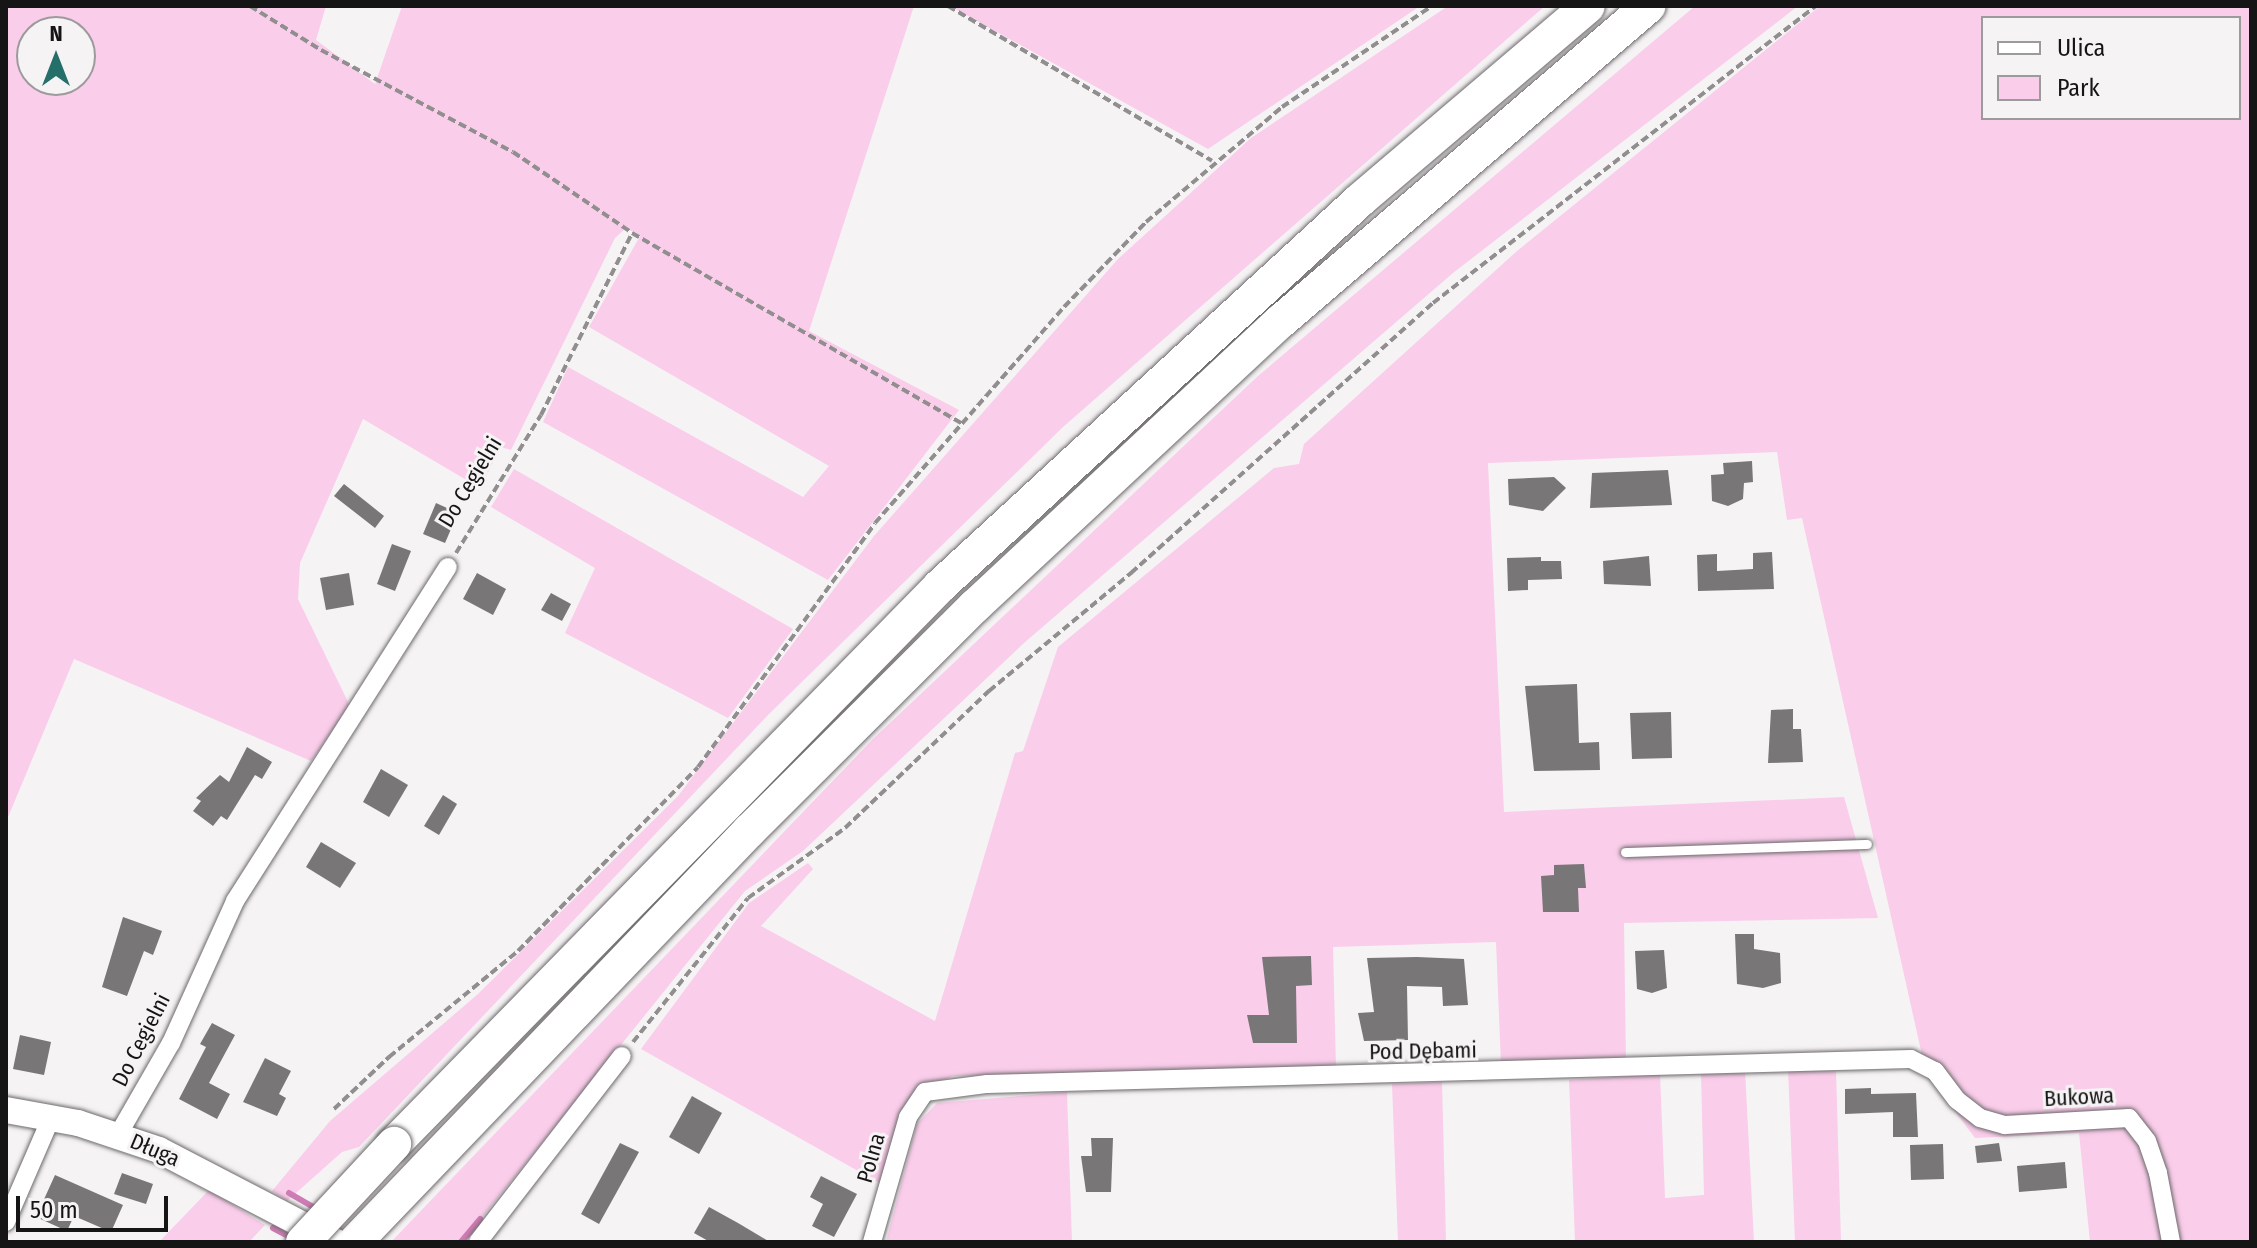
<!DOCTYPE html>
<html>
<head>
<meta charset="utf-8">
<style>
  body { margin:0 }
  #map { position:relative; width:2257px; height:1248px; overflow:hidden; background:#f6f3f5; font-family:"Fira Sans Condensed",sans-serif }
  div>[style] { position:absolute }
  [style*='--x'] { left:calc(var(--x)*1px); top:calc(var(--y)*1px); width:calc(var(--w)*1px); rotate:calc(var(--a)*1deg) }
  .green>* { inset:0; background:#facdea }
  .stream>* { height:6px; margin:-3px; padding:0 3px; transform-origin:3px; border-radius:3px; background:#ce7cb4 }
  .building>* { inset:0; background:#797678 }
  .path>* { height:4px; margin-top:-2px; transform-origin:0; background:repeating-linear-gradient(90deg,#908e8f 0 8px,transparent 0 12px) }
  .roads { filter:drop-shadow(0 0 2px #6c696b) drop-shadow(0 0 2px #6c696b) }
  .lane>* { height:9px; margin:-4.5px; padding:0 4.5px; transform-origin:4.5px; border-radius:4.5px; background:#fff }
  .street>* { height:18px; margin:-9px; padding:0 9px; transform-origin:9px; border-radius:9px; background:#fff }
  .secondary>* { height:26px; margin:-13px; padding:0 13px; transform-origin:13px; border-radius:13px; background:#fff }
  .highway>* { height:34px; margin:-17px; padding:0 17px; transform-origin:17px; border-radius:17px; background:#fff }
  .bridges { filter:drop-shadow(0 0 2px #6c696b) drop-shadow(0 0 2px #6c696b) }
  .highway-bridge>* { height:34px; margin:-17px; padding:0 17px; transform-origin:17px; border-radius:17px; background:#fff }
  span { translate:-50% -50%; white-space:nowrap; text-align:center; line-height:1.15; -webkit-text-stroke:6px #f6f3f5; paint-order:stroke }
  .street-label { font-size:22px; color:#161515 }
  .frame { position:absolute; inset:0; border:8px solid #161515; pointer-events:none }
  .legend { position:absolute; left:1981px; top:16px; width:260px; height:104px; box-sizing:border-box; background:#f6f3f5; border:2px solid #9c9a9b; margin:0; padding:10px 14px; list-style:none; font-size:24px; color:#161515 }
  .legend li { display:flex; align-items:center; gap:16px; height:40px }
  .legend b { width:40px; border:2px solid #9c9a9b }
  .north { position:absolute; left:16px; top:16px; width:80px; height:80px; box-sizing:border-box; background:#f6f3f5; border:2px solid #9c9a9b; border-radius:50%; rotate:0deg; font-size:22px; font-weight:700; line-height:32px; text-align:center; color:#161515 }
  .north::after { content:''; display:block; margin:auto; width:28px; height:36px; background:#256f6b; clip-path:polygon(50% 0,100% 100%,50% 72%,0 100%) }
  .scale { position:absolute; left:16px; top:1196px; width:152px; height:36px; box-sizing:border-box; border:4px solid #161515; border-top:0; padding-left:10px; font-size:24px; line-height:28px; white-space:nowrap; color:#161515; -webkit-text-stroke:6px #f6f3f5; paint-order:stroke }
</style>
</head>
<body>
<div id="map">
  <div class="green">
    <div style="clip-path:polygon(evenodd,6px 6px,326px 6px,316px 40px,375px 84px,402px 6px,914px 6px,809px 331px,959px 410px,828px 580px,543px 422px,568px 367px,803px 497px,829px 466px,589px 327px,640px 236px,626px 228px,615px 238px,511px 450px,501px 447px,480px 488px,363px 419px,300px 563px,298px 599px,350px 706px,311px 761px,74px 659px,6px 822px,6px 6px,32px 32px,80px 32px,80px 80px,32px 80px,32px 32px)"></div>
    <div style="clip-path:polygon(950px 6px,1420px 6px,1208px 149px)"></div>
    <div style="clip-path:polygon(1448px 6px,1545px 6px,1063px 427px,768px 715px,359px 1147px,342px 1152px,287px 1201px,272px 1191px,330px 1121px,478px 994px,678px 796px,874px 536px,1118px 259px,1251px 138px)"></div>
    <div style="clip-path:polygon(1695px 6px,1798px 6px,1453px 273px,1024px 643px,803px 851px,745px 891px,462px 1242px,391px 1242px,873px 739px,1258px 376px)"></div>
    <div style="clip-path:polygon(evenodd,1820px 6px,2251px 6px,2251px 1242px,2090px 1242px,2079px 1133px,1975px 1138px,1926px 1073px,1802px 518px,1787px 520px,1777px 452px,1488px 463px,1504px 812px,1844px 797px,1878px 918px,1624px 923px,1626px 1063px,1501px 1065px,1496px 942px,1333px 947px,1336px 1069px,953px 1076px,926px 1087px,883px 1185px,641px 1049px,749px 903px,808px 863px,813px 869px,761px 926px,935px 1021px,1015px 753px,1023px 751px,1058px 647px,1274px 468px,1299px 464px,1304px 444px,1517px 251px,1820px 6px,1983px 18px,2239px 18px,2239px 118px,1983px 118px,1983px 18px)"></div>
    <div style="clip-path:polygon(514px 469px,793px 629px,728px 718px,565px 633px,595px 568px,491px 507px)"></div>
    <div style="clip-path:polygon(1788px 1069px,1836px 1071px,1841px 1242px,1795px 1242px)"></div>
    <div style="clip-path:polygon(1745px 1070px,1754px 1242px,1575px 1242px,1569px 1080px,1660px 1074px,1665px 1198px,1704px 1195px,1701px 1073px)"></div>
    <div style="clip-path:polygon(1442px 1082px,1446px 1242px,1398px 1242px,1392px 1084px)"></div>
    <div style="clip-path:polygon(1067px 1092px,1072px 1242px,886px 1242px,917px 1124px,937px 1103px)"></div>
    <div style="clip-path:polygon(209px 1190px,265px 1225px,249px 1242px,159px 1242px)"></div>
  </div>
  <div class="stream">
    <div style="--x:289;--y:1193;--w:32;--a:30"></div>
    <div style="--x:273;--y:1228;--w:21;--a:28"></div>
    <div style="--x:461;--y:1242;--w:30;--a:-50"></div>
  </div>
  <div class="building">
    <div style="clip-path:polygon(1752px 461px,1753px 482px,1744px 483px,1743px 499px,1728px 506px,1712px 501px,1711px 475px,1724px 474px,1723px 463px)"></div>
    <div style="clip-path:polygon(1668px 470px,1672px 505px,1590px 508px,1592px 473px)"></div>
    <div style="clip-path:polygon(1554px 477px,1566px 488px,1543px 511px,1509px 505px,1508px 479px)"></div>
    <div style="clip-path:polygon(344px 484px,384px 516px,375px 528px,334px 496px)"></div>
    <div style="clip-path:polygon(436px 503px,458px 513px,445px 543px,423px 534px)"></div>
    <div style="clip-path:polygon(392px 544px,411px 551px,395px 591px,377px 584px)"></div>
    <div style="clip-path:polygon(1772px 552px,1774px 589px,1698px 591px,1697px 555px,1717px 554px,1717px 571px,1753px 569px,1753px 553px)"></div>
    <div style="clip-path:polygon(1649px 556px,1651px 586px,1604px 584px,1603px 561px)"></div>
    <div style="clip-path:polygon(1541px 557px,1541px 561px,1561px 561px,1562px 579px,1528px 580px,1528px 590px,1508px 591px,1507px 558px)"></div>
    <div style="clip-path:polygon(349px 573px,354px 605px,326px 610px,320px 578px)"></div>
    <div style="clip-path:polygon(477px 573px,506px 589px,493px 615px,463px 599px)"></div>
    <div style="clip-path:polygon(551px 593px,571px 604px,562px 621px,541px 610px)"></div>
    <div style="clip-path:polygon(1577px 684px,1579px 743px,1599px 742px,1600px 770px,1534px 771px,1525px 686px)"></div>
    <div style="clip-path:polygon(1793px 709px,1793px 729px,1801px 729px,1803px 762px,1768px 763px,1771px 710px)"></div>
    <div style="clip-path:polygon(1671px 712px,1672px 758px,1632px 759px,1630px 713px)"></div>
    <div style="clip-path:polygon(247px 747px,272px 762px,262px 779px,255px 775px,227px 820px,221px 816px,213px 826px,193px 811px,201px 801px,196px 798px,220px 775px,229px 782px)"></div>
    <div style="clip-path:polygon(381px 769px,408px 785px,389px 817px,363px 802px)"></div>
    <div style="clip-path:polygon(443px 795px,457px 804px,439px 835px,424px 826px)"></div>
    <div style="clip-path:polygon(321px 842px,356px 863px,340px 888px,306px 867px)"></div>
    <div style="clip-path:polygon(1584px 864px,1586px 888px,1578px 888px,1579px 912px,1543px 912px,1541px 876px,1554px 875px,1554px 865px)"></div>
    <div style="clip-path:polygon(123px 917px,162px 931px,153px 955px,144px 951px,127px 996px,102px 987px)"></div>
    <div style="clip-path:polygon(1735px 934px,1754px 934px,1754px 949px,1780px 953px,1781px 983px,1763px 988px,1737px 984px)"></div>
    <div style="clip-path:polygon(1664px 950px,1667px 988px,1652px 993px,1637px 989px,1635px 951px)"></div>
    <div style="clip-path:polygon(1311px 956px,1312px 985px,1296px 986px,1297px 1043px,1253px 1043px,1247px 1015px,1269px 1015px,1262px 957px)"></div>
    <div style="clip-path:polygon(1417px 957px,1464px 959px,1468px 1005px,1443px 1006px,1442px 987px,1407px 986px,1408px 1040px,1364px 1041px,1358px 1013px,1374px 1012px,1367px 958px)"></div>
    <div style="clip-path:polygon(212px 1023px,235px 1035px,209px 1083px,230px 1094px,217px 1119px,179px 1099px,206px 1047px,200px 1044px)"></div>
    <div style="clip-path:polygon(20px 1035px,51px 1042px,44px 1075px,13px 1069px)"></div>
    <div style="clip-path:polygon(265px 1058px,291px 1071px,279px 1094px,286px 1098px,277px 1116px,243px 1102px)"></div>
    <div style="clip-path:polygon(1871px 1088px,1871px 1094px,1916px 1093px,1918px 1137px,1893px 1137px,1893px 1112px,1845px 1114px,1845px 1089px)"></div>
    <div style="clip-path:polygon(692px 1096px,722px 1113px,699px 1154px,669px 1137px)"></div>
    <div style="clip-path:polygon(1091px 1138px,1113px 1138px,1111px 1192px,1086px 1192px,1081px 1156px,1092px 1156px)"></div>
    <div style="clip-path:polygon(620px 1143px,639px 1152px,599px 1224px,581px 1214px)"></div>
    <div style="clip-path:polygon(1999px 1143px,2002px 1161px,1977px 1163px,1975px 1146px)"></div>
    <div style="clip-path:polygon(1943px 1144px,1944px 1179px,1911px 1180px,1910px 1145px)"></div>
    <div style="clip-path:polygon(2065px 1162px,2067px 1188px,2019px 1192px,2017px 1166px)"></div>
    <div style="clip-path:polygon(122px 1173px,153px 1184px,146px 1204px,114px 1194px)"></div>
    <div style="clip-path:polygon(55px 1175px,123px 1205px,111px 1232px,74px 1216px,67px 1231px,36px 1217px)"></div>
    <div style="clip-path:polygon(821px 1176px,857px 1194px,834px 1237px,812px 1226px,823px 1204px,810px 1197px)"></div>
    <div style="clip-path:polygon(709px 1207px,738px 1223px,770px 1242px,710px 1242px,694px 1233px)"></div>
  </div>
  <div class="path">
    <div style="--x:250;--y:6;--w:84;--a:31.8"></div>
    <div style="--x:321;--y:50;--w:217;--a:28"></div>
    <div style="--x:513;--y:152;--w:144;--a:34.2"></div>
    <div style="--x:632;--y:233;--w:382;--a:30"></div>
    <div style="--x:948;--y:6;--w:306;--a:30.4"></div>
    <div style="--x:456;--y:553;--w:162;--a:-58.4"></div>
    <div style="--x:541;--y:415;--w:203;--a:-63.4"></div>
    <div style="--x:633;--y:1042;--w:184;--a:-51.4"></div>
    <div style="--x:748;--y:898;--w:120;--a:-35.8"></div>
    <div style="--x:845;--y:828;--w:199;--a:-43.6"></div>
    <div style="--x:989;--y:691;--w:185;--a:-39.7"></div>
    <div style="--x:1131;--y:573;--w:405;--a:-41.8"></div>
    <div style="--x:1433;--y:303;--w:485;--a:-37.8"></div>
    <div style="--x:334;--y:1109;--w:76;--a:-43.4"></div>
    <div style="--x:389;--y:1057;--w:167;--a:-39.4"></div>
    <div style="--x:518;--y:951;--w:257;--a:-45.6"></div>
    <div style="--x:698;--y:767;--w:301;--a:-54"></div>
    <div style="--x:875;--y:523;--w:287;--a:-48.8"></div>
    <div style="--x:1064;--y:307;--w:118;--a:-46"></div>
    <div style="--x:1146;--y:222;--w:178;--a:-40.2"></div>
    <div style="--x:1282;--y:107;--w:181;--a:-34"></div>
  </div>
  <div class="roads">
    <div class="lane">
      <div style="--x:1625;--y:852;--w:242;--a:-1.9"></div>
    </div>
    <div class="street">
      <div style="--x:118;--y:1135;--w:106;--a:-60.1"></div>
      <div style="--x:171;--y:1043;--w:156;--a:-65.7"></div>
      <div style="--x:235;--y:901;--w:396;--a:-57.5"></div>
      <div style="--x:6;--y:1222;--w:113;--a:-66.6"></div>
      <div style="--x:478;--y:1242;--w:235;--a:-52.3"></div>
      <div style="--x:872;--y:1242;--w:130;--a:-73.9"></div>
      <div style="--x:908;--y:1117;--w:30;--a:-56"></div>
      <div style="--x:925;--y:1092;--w:63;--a:-7.4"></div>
      <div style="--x:987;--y:1084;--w:924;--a:-1.55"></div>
      <div style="--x:1911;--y:1059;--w:27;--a:27"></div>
      <div style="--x:1935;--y:1071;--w:36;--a:53"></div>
      <div style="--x:1957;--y:1100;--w:29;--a:38"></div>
      <div style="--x:1980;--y:1118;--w:26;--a:16"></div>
      <div style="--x:2005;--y:1125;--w:124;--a:-3.2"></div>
      <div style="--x:2129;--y:1118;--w:29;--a:52"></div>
      <div style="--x:2147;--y:1141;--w:34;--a:71"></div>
      <div style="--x:2158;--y:1173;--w:70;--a:79.3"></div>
    </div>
    <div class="secondary">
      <div style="--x:6;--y:1110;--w:73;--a:10.2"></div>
      <div style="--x:78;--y:1123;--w:85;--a:18.4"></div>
      <div style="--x:159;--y:1150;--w:199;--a:27.5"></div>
    </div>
    <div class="highway">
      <div style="--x:394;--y:1144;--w:781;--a:-45.62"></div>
      <div style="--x:940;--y:586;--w:570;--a:-42.58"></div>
      <div style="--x:1360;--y:200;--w:299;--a:-40.4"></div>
      <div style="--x:355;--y:1242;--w:571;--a:-46.21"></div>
      <div style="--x:750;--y:830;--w:317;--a:-44.9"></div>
      <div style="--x:975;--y:606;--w:418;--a:-43"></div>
      <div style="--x:1281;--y:321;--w:484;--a:-40.6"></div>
    </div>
  </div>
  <div class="bridges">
    <div class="highway-bridge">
      <div style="--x:303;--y:1242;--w:134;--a:-47.1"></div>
    </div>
  </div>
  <div class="street-label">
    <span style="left:470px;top:482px;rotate:-59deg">Do Cegielni</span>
    <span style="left:141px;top:1040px;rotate:-63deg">Do Cegielni</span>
    <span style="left:1423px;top:1051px;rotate:-1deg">Pod Dębami</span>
    <span style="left:2079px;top:1097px;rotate:-3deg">Bukowa</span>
    <span style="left:155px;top:1150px;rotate:23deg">Długa</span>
    <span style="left:871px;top:1158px;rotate:-74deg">Polna</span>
  </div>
  <div class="frame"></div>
  <ul class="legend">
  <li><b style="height:10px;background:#fff"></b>Ulica</li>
  <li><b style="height:22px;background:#facdea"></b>Park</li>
  </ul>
  <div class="north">N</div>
  <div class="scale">50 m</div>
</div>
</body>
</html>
